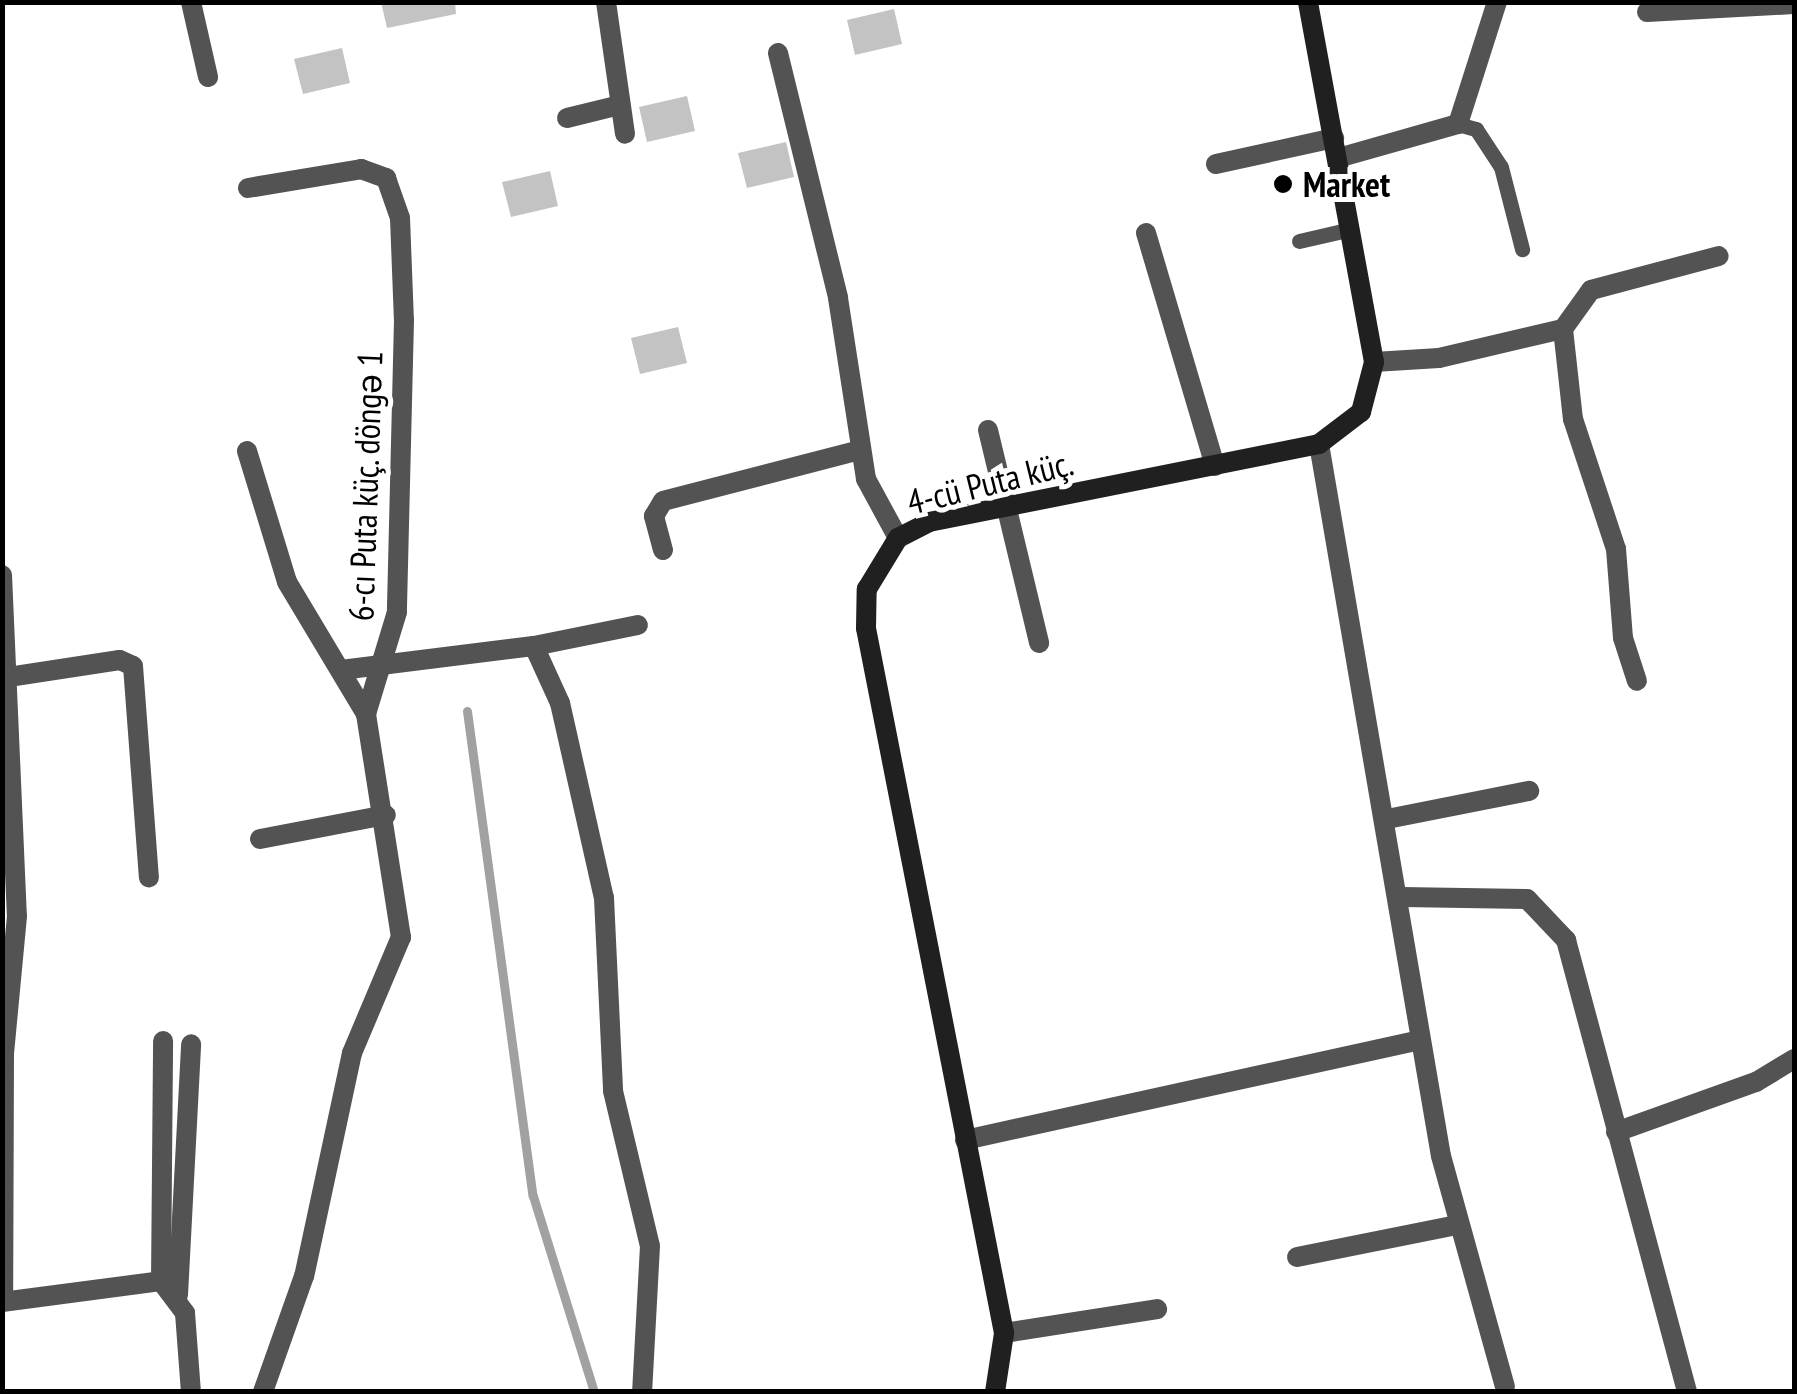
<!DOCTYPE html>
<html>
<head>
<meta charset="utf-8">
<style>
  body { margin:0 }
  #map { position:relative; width:1797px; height:1394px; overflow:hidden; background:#fff; font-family:"PT Sans Narrow",sans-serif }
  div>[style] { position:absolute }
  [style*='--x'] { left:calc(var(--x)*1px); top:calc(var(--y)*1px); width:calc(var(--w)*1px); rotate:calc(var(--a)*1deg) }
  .stream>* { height:9px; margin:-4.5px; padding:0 4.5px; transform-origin:4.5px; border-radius:4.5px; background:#a1a1a1 }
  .building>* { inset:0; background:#c3c3c3 }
  .lane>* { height:15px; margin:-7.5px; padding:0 7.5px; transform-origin:7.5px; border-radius:7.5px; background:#535353 }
  .street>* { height:20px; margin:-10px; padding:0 10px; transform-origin:10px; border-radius:10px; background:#535353 }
  .secondary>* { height:20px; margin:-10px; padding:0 10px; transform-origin:10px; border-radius:10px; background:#202020 }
  .dots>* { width:28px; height:28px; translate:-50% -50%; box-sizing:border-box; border:5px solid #fff; border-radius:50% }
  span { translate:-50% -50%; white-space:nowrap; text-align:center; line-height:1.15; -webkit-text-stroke:10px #fff; paint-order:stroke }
  .poi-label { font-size:35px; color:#000; font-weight:700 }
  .left { translate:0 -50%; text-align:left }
  .street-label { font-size:35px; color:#000 }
  .frame { position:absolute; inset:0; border:5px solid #000; pointer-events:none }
</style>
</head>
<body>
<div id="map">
  <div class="stream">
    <div style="--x:467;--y:711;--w:489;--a:82.3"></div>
    <div style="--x:533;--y:1196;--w:205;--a:72.7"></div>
  </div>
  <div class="building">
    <div style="clip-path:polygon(381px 2px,455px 2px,456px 14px,387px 28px)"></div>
    <div style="clip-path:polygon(894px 9px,902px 44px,855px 55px,847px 20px)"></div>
    <div style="clip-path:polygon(342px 48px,350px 83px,303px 94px,294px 59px)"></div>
    <div style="clip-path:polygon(687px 96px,695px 131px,647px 142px,639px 107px)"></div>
    <div style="clip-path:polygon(786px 142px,794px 177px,747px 188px,738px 153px)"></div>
    <div style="clip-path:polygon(550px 171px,558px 206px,511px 217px,502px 182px)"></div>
    <div style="clip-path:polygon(678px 327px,687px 363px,640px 374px,631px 338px)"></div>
  </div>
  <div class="lane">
    <div style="--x:1458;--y:124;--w:19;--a:16"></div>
    <div style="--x:1476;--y:129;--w:45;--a:56.7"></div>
    <div style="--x:1501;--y:167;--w:85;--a:75.6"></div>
    <div style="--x:1299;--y:241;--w:53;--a:-13"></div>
  </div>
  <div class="street">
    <div style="--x:191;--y:2;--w:77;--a:77.2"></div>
    <div style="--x:606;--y:2;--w:133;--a:81.8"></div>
    <div style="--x:1647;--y:12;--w:147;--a:-3.1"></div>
    <div style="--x:778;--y:53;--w:252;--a:76.2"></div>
    <div style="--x:838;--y:298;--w:183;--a:81.2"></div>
    <div style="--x:866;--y:479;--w:67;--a:61.5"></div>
    <div style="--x:567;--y:118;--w:55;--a:-13.8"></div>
    <div style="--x:1338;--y:158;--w:125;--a:-15.8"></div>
    <div style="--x:1458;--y:124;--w:128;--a:-72.3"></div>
    <div style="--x:1216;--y:164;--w:121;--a:-12.4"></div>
    <div style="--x:248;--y:188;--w:115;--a:-9.5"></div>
    <div style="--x:361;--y:169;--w:27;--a:20"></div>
    <div style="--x:386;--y:178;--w:42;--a:70.7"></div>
    <div style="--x:400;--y:218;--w:102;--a:87.8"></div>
    <div style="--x:404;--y:320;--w:292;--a:91.4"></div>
    <div style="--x:397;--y:612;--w:107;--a:106.9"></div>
    <div style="--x:366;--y:714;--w:226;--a:81.1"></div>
    <div style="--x:401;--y:937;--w:126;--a:112.9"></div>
    <div style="--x:352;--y:1053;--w:228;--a:102.1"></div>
    <div style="--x:304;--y:1276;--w:123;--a:109.5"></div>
    <div style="--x:1146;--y:233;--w:243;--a:73.5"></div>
    <div style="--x:1563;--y:329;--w:48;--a:-54.3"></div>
    <div style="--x:1591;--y:290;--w:132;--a:-14.9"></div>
    <div style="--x:1374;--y:362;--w:65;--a:-3.5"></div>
    <div style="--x:1439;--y:358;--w:127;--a:-13.2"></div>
    <div style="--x:1563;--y:329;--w:91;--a:83.7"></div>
    <div style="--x:1573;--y:419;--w:137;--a:71.7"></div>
    <div style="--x:1616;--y:549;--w:89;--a:85.5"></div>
    <div style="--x:1623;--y:638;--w:45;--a:72"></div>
    <div style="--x:988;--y:430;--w:219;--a:76.5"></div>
    <div style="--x:1319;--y:444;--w:722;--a:80.28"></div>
    <div style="--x:1441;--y:1156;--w:239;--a:74.5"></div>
    <div style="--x:247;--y:451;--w:137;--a:73"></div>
    <div style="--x:287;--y:582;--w:154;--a:59.1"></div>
    <div style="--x:663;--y:550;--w:35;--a:-105"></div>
    <div style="--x:654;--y:516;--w:17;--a:-59"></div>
    <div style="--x:663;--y:501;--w:203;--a:-14.5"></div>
    <div style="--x:2;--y:575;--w:341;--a:87.5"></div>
    <div style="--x:17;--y:916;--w:139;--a:95.4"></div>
    <div style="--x:4;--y:1054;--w:247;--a:90.2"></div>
    <div style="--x:534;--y:646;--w:106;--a:-11.4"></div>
    <div style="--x:341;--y:670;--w:194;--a:-7.1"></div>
    <div style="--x:534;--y:646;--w:63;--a:65.5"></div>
    <div style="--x:560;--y:703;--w:200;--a:77.3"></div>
    <div style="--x:604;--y:898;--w:193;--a:87.3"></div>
    <div style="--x:613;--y:1091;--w:159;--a:76.6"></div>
    <div style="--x:650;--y:1246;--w:146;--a:93.1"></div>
    <div style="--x:2;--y:678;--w:119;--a:-8.7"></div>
    <div style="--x:120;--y:660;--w:14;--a:25"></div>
    <div style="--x:133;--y:666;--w:212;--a:85.7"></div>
    <div style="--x:1387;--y:819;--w:145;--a:-11.2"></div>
    <div style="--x:260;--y:839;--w:128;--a:-10.8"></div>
    <div style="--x:1402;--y:897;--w:125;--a:0.9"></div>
    <div style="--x:1527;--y:899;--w:57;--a:46.4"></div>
    <div style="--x:1566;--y:940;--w:468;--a:75"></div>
    <div style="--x:1616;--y:1132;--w:149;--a:-19.7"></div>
    <div style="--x:1756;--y:1082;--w:44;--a:-31.2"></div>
    <div style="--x:965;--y:1140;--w:465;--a:-12.4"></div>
    <div style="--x:1297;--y:1257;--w:163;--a:-11.3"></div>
    <div style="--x:161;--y:1281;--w:240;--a:-89.5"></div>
    <div style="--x:178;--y:1295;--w:251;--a:-87"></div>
    <div style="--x:2;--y:1302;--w:160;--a:-7.5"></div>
    <div style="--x:161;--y:1281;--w:40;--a:53"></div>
    <div style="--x:185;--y:1313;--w:79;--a:85.7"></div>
    <div style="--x:1004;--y:1333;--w:155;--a:-8.9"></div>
  </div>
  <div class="secondary">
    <div style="--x:995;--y:1392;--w:60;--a:-81.3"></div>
    <div style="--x:1004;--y:1333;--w:718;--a:-101.08"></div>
    <div style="--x:866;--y:628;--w:39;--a:-89"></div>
    <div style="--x:867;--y:589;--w:60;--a:-58.7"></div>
    <div style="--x:898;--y:538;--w:35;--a:-27"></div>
    <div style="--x:929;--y:522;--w:398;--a:-11.3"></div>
    <div style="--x:1319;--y:444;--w:53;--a:-37.3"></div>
    <div style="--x:1361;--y:412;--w:52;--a:-75.4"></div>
    <div style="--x:1374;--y:362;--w:366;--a:-100.4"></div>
  </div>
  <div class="dots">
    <div style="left:1283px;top:184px;background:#000"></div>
  </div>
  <div class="poi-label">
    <span class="left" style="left:1303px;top:184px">Market</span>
  </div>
  <div class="street-label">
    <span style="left:990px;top:482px;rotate:-14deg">4-cü Puta küç.</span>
    <span style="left:365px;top:486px;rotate:-88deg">6-cı Puta küç. döngə 1</span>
  </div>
  <div class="frame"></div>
</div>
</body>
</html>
